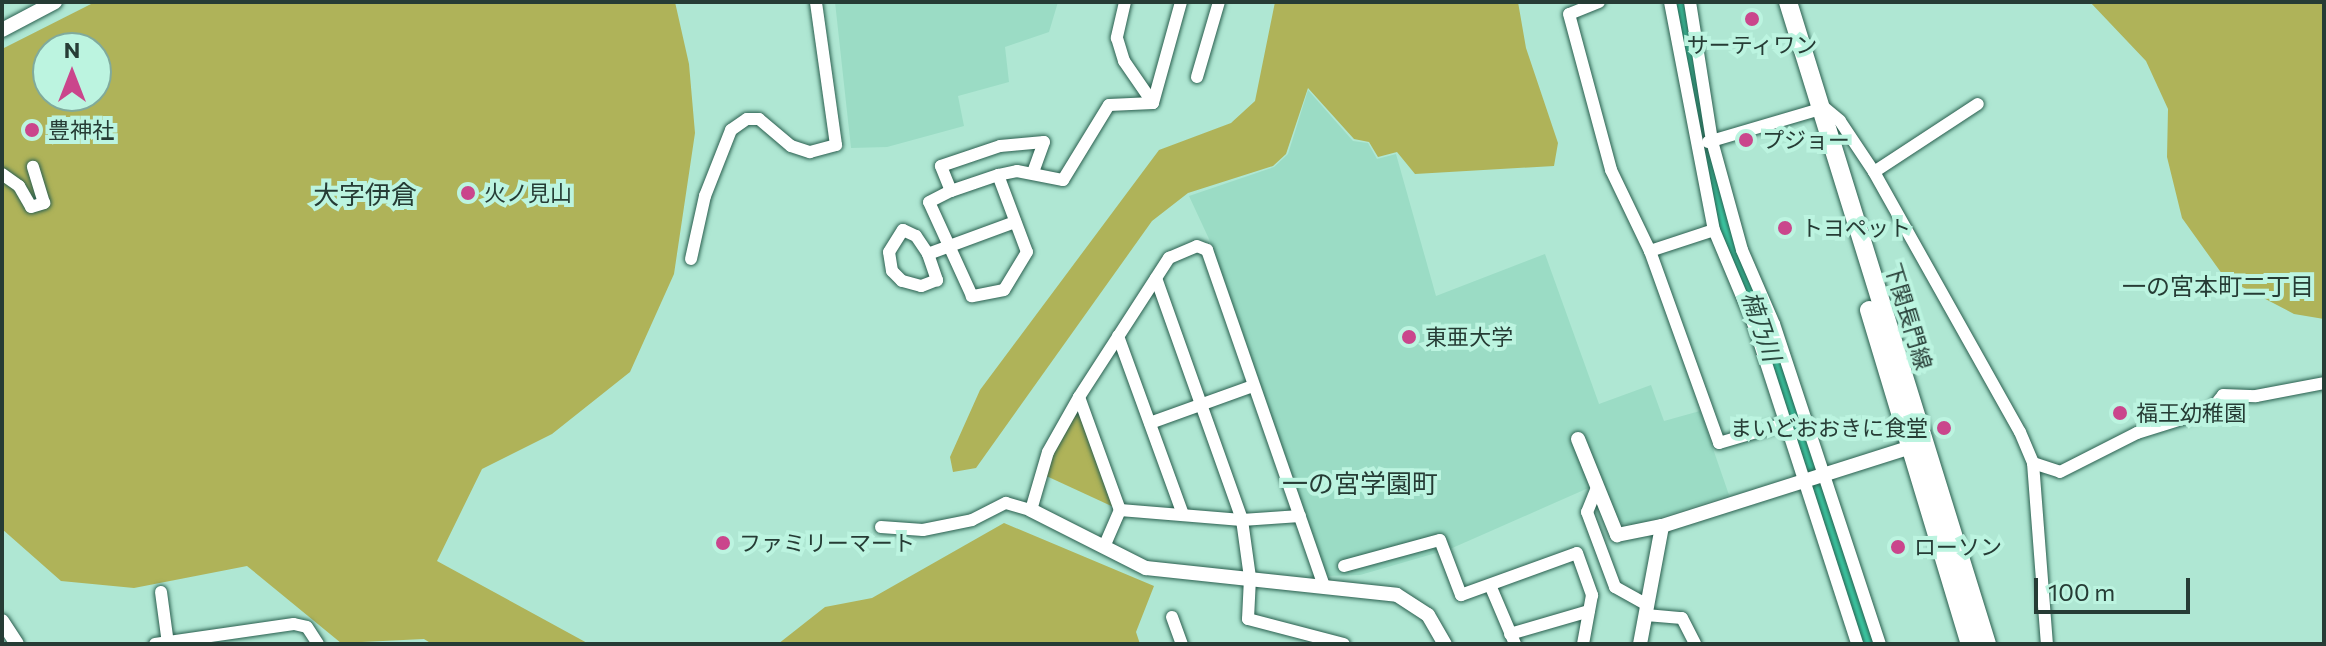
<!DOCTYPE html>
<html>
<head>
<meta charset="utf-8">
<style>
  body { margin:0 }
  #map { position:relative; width:2326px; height:646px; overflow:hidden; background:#afe7d3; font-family:Commissioner,"Noto Sans JP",sans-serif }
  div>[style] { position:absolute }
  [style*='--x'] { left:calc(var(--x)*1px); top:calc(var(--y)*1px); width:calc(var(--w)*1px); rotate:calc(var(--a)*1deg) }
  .built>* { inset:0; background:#9bdcc5 }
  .green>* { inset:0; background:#afb359 }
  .river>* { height:18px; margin:-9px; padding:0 9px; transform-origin:9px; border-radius:9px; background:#3ed2ab }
  .roads { filter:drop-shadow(0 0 2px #2a5f4f) drop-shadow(0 0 2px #2a5f4f) }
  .minor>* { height:12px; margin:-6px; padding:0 6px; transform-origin:6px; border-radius:6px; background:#fff }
  .tertiary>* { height:14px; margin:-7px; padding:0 7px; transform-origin:7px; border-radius:7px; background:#fff }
  .primary>* { height:18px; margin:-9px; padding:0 9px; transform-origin:9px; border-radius:9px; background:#fff }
  .dots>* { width:22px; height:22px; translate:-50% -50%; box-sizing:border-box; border:4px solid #bcf4e0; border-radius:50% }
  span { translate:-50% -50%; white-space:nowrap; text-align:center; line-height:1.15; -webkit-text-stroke:8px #bcf4e0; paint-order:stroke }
  .poi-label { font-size:22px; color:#263c35 }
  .left { translate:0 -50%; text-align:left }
  .right { translate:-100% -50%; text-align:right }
  .street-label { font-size:22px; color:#263c35 }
  .neighbourhood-label { font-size:24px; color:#263c35 }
  .water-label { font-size:24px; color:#2a483e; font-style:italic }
  .quarter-label { font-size:26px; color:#263c35 }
  .frame { position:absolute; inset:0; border:4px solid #263c35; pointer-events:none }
  .north { position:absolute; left:32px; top:32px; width:80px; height:80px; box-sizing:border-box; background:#bcf4e0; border:2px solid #80aa9c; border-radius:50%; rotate:0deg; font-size:22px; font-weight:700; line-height:32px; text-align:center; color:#263c35 }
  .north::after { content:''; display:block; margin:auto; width:28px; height:36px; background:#ca468c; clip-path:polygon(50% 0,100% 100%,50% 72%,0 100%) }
  .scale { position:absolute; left:2034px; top:578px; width:156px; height:36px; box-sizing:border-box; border:4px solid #263c35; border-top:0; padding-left:10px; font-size:24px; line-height:28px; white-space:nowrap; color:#263c35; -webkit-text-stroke:6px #bcf4e0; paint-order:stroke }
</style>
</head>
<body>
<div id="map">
  <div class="built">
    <div style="clip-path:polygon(835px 2px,1058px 2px,1049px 32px,1005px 47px,1009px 82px,958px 96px,964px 126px,887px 147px,851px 148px)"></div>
    <div style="clip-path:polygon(1308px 90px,1353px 141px,1368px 143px,1377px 159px,1396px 154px,1436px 296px,1545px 254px,1599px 404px,1651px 385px,1664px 421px,1700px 411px,1729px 495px,1636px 525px,1621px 523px,1614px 516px,1602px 482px,1450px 549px,1360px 575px,1324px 576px,1209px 239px,1189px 196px,1274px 167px,1288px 154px)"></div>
  </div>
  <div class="green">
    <div style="clip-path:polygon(evenodd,95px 2px,675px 2px,689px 64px,695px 133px,674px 274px,630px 372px,552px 434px,482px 469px,437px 561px,589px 644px,432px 644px,424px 639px,341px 643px,247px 566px,134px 588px,61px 581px,2px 529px,2px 49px,95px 2px,48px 48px,96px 48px,96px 96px,48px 96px,48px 48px)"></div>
    <div style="clip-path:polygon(1275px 2px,1518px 2px,1526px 48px,1558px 143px,1554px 166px,1415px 174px,1397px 152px,1378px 157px,1369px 142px,1354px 139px,1308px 88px,1286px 154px,1273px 166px,1188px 193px,1152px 221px,976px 468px,953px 472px,950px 457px,980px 390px,1159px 150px,1231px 123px,1255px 101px)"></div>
    <div style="clip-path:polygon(2090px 2px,2324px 2px,2324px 319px,2294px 314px,2225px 278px,2182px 218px,2167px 157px,2168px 109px,2146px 61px)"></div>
    <div style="clip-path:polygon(1079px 397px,1120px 510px,1042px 474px)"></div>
    <div style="clip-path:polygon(1004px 523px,1154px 586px,1136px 632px,1140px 644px,778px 644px,825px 607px,872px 598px)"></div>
  </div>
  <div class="river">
    <div style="--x:1679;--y:2;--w:214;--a:79.5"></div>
    <div style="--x:1718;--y:212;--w:100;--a:67.8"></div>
    <div style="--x:1756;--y:305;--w:357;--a:71.7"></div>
  </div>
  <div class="roads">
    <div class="minor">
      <div style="--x:1125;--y:2;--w:37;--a:103"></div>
      <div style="--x:1117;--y:38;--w:24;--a:73"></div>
      <div style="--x:1124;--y:61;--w:51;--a:55.4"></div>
      <div style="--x:1599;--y:2;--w:32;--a:158"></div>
      <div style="--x:1569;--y:14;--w:162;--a:74.9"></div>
      <div style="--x:1611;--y:170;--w:90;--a:64.3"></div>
      <div style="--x:1650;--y:251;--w:204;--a:70.2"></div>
      <div style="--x:1719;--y:443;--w:71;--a:-16.4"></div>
      <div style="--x:1670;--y:2;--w:232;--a:79.1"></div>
      <div style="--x:1714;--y:230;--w:101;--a:67.2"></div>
      <div style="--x:1753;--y:323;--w:337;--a:72"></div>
      <div style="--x:1690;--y:2;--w:141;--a:81"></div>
      <div style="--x:1712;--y:141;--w:113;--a:74.6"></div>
      <div style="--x:1742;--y:250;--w:81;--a:66.6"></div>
      <div style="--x:1774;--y:324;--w:337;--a:71.7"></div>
      <div style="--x:1197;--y:77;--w:78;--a:-73.7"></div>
      <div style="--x:1153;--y:103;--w:105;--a:-74.5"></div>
      <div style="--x:1820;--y:104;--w:26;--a:40"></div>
      <div style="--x:1840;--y:121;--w:61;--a:56.3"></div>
      <div style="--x:1874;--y:172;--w:298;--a:60.7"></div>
      <div style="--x:2020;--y:432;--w:34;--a:67"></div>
      <div style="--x:2033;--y:463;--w:182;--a:85.6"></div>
      <div style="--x:1708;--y:142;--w:117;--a:-16.4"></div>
      <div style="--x:1874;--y:172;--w:124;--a:-33.2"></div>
      <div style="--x:2;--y:174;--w:21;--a:35"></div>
      <div style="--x:19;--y:186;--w:24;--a:60"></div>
      <div style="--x:31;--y:207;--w:14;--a:-17"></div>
      <div style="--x:44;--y:203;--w:38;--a:-107"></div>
      <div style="--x:998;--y:175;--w:82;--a:69.4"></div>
      <div style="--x:1027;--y:252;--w:44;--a:121.2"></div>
      <div style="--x:1004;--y:290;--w:33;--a:169"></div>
      <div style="--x:972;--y:296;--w:103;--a:-114.6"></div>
      <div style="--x:929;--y:202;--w:25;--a:-27"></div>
      <div style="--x:951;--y:191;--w:50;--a:-18.8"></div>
      <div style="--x:998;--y:175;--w:19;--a:-12"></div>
      <div style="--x:1017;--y:171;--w:47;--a:11.1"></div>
      <div style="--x:1063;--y:180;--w:88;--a:-58.5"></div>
      <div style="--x:1109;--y:105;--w:44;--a:-2.6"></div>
      <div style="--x:951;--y:191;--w:27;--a:-112"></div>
      <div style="--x:941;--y:166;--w:62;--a:-18.7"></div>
      <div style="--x:1000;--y:146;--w:44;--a:-5.2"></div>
      <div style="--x:1044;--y:142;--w:30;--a:110"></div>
      <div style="--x:903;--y:230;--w:14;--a:25"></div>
      <div style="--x:916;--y:236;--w:22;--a:56"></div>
      <div style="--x:928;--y:254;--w:28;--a:71"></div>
      <div style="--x:937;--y:280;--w:17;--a:159"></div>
      <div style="--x:921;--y:286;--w:20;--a:-165"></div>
      <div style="--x:902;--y:281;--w:14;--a:-135"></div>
      <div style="--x:892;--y:271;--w:19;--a:-99"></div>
      <div style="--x:889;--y:252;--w:26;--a:-58"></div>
      <div style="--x:1650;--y:251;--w:67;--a:-18.2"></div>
      <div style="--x:928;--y:254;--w:93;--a:-20.2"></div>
      <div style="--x:691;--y:259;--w:65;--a:-77.5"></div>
      <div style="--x:705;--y:196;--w:71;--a:-68.5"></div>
      <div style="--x:731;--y:130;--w:19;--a:-35"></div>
      <div style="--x:747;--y:119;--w:12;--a:0"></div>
      <div style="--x:759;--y:119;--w:42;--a:40.2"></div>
      <div style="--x:791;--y:146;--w:20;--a:18"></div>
      <div style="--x:810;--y:152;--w:27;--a:-15"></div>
      <div style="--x:836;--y:145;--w:144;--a:-98"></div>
      <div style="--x:1156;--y:278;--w:257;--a:70.4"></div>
      <div style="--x:1242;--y:520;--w:59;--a:82.1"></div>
      <div style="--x:1250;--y:578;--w:41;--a:92.8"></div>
      <div style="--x:1248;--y:619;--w:99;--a:14.6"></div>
      <div style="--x:1118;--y:336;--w:190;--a:70"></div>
      <div style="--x:1079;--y:397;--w:120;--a:70.1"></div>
      <div style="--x:1120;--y:510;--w:40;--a:113.4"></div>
      <div style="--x:1150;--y:423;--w:106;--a:-19.8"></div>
      <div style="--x:2033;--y:463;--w:28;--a:18"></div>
      <div style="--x:2060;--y:472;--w:86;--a:-26.9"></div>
      <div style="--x:2137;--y:433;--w:77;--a:-17.3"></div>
      <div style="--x:2211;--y:410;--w:19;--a:-51"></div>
      <div style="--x:2223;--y:395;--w:33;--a:2"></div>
      <div style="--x:2256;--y:396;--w:69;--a:-10.8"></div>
      <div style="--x:1596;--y:490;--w:24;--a:112"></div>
      <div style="--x:1587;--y:512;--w:80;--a:69.5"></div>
      <div style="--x:1615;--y:587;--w:37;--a:29"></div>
      <div style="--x:1120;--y:510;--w:122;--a:4.7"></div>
      <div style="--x:1242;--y:520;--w:58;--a:-3.9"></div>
      <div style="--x:881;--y:527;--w:42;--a:4.1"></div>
      <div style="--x:923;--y:530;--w:50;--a:-11.5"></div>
      <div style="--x:972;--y:520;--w:38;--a:-27"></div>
      <div style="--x:1006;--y:503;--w:26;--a:16"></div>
      <div style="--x:1031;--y:510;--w:60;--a:-73.7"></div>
      <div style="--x:1048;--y:452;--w:63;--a:-60.6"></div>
      <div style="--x:1079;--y:397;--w:166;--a:-57.1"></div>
      <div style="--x:1169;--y:258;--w:30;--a:-23"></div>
      <div style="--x:1197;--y:246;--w:11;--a:22"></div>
      <div style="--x:1207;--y:250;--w:354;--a:70.8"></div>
      <div style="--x:1344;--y:566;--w:99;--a:-15.2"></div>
      <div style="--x:1440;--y:540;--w:59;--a:69.1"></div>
      <div style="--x:1461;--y:595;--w:123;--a:-19.9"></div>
      <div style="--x:1577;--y:553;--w:45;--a:70.3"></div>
      <div style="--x:1592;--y:595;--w:50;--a:100.4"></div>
      <div style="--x:1490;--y:585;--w:64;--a:67"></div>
      <div style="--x:161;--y:592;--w:52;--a:82.3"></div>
      <div style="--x:1646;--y:615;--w:36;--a:5"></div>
      <div style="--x:1682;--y:618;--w:29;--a:63"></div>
      <div style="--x:1172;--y:617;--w:29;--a:70"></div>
      <div style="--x:1510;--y:634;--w:82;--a:-16.2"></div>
      <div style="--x:155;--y:644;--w:140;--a:-8.2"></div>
      <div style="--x:294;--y:624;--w:13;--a:13"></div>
      <div style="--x:307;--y:627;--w:20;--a:57"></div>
    </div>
    <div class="tertiary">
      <div style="--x:2;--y:30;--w:60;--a:-27.8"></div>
      <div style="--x:1578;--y:439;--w:104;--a:67.9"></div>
      <div style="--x:1617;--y:535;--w:46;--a:-11.3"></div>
      <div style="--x:1031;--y:510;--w:129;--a:26.8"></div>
      <div style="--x:1146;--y:568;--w:252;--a:6.1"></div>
      <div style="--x:1397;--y:595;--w:37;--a:33"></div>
      <div style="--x:1428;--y:615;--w:34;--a:60"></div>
      <div style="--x:2;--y:621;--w:27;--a:57"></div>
      <div style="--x:1640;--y:644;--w:120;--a:-79.4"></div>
      <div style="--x:1662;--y:526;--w:268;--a:-17.6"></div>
    </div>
    <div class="primary">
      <div style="--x:1788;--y:2;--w:672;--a:72.78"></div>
      <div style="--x:1869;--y:310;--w:349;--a:73.2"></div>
    </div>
  </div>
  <div class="dots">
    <div style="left:1752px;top:19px;background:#ca468c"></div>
    <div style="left:32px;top:130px;background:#ca468c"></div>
    <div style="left:1746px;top:140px;background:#ca468c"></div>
    <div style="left:468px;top:193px;background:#ca468c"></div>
    <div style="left:1785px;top:228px;background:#ca468c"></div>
    <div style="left:1409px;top:337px;background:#ca468c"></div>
    <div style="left:2120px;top:413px;background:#ca468c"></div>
    <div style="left:1944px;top:428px;background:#ca468c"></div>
    <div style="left:723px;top:543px;background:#ca468c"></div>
    <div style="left:1898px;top:547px;background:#ca468c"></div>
  </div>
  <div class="poi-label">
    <span style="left:1752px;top:45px">サーティワン</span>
    <span class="left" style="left:48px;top:130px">豊神社</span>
    <span class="left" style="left:1762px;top:140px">プジョー</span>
    <span class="left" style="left:484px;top:193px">火ノ見山</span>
    <span class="left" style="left:1801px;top:228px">トヨペット</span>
    <span class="left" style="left:1425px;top:337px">東亜大学</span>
    <span class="left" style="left:2136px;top:413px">福王幼稚園</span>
    <span class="right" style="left:1928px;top:428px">まいどおおきに食堂</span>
    <span class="left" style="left:739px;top:543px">ファミリーマート</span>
    <span class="left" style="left:1914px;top:547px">ローソン</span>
  </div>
  <div class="street-label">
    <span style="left:1909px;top:316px;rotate:73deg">下関長門線</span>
  </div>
  <div class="neighbourhood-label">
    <span style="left:2218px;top:286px">一の宮本町二丁目</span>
  </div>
  <div class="water-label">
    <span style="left:1762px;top:326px;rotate:71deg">楠乃川</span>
  </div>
  <div class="quarter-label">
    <span style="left:365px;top:194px">大字伊倉</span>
    <span style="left:1360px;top:483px">一の宮学園町</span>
  </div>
  <div class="frame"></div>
  <div class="north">N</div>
  <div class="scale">100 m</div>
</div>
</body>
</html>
